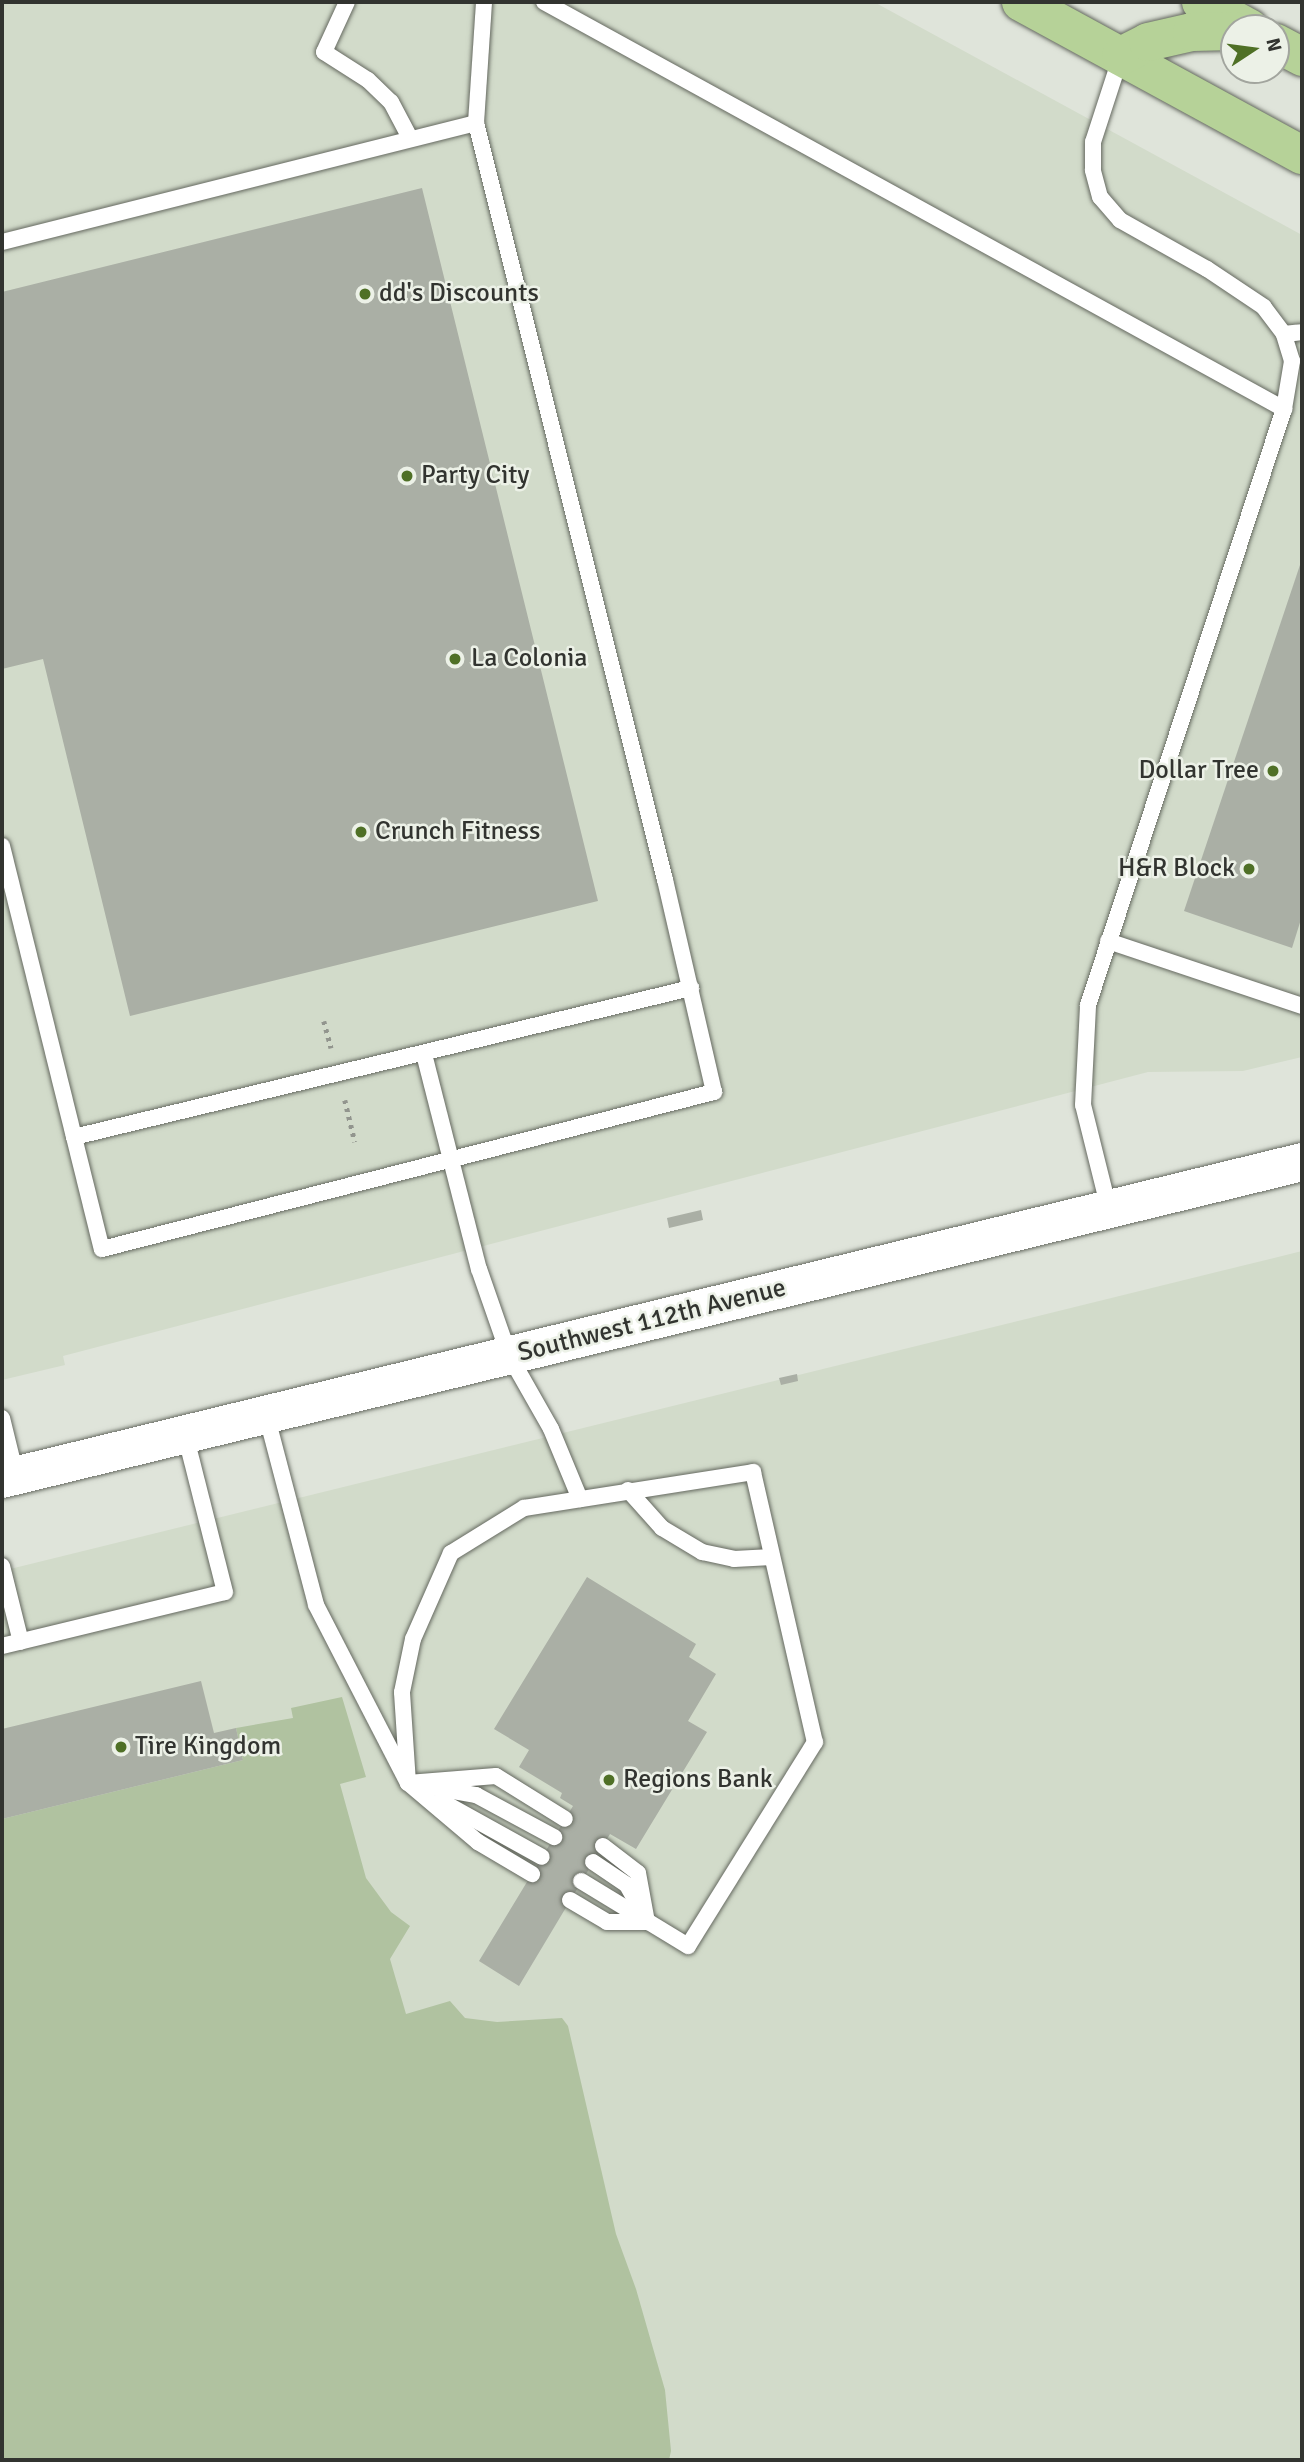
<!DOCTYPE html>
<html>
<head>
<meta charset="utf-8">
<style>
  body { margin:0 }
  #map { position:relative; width:1304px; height:2462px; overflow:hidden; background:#dfe4da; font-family:Signika,sans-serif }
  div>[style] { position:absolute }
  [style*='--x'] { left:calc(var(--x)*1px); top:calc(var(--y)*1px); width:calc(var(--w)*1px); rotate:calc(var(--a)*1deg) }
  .built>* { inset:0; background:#d2dbca }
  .green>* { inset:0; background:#b0c2a0 }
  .building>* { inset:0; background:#aaafa5 }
  .path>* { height:4.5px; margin-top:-2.25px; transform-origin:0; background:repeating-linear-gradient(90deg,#92958e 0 3.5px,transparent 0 8.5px) }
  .roads { filter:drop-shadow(0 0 2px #656960) drop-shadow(0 0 2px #656960) }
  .service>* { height:16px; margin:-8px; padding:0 8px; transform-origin:8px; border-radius:8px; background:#fff }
  .secondary>* { height:38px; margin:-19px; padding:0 19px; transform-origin:19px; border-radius:19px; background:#fff }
  .trunk>* { height:38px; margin:-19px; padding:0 19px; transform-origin:19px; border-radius:19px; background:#b6d298 }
  .dots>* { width:19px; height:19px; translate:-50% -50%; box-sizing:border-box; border:4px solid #ecf1e7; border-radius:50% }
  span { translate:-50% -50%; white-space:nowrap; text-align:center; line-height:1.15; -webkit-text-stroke:5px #ecf1e7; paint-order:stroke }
  .poi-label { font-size:26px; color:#323430 }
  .left { translate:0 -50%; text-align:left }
  .right { translate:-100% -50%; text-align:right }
  .street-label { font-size:26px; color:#323430 }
  .frame { position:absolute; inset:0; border:4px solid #323430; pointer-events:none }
  .north { position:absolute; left:1220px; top:14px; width:70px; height:70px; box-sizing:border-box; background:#ecf1e7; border:2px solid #a2a59e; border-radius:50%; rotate:77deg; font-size:19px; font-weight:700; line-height:28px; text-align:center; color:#323430 }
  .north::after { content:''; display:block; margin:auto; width:24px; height:32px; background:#4f7026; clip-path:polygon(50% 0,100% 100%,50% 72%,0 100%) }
</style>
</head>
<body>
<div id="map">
  <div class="built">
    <div style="clip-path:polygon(2px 2px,874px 2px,1302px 235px,1302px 1057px,1243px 1071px,1148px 1072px,63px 1356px,65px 1365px,2px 1380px)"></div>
    <div style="clip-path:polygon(1302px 1251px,1302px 2460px,2px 2460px,2px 1571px)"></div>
  </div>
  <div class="green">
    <div style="clip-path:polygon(342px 1697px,366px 1777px,340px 1784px,366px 1878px,391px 1912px,410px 1926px,390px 1959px,406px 2014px,450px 2001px,465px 2018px,497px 2022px,562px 2018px,568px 2026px,616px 2234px,636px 2289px,665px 2390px,671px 2451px,669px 2460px,2px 2460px,2px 1819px,243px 1760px,236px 1728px,293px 1718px,291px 1708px)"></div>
  </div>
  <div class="building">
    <div style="clip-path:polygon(422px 188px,598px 901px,130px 1016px,43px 659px,2px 669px,2px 292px)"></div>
    <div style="clip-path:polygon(1302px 559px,1302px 916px,1292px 948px,1184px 911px)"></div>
    <div style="clip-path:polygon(701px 1210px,703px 1220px,669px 1228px,667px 1218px)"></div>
    <div style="clip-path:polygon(797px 1374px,798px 1381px,781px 1385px,779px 1378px)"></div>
    <div style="clip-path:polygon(587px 1577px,696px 1644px,689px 1657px,716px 1674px,688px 1721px,707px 1732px,636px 1849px,610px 1834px,519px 1986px,479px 1961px,573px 1806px,560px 1798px,562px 1793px,519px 1767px,529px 1750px,494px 1729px)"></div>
    <div style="clip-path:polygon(201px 1681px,214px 1733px,236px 1728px,243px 1760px,2px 1819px,2px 1729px)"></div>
  </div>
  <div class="path">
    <div style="--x:324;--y:1021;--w:28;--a:75"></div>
    <div style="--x:345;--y:1100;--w:43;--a:76.6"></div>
  </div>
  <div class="roads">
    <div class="service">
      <div style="--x:347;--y:2;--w:55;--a:114.7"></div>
      <div style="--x:324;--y:52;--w:52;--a:32.5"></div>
      <div style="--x:368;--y:80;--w:32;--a:44"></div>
      <div style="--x:391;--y:102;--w:41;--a:62.2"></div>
      <div style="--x:544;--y:2;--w:845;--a:28.81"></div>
      <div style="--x:2;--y:242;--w:489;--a:-14.1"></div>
      <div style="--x:476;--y:123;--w:121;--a:-86.2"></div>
      <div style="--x:1284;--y:334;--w:18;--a:-6"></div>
      <div style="--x:2;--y:846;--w:415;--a:76.1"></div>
      <div style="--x:102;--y:1249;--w:632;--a:-14.39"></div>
      <div style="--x:714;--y:1092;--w:218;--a:-103"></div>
      <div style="--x:665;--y:880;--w:780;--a:-104.02"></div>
      <div style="--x:1108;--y:941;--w:205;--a:18.5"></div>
      <div style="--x:424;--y:1054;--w:222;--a:75.7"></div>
      <div style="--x:479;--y:1269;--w:91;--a:70.8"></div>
      <div style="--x:509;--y:1355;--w:85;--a:60.4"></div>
      <div style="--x:551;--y:1429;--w:76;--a:67.5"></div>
      <div style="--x:74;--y:1137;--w:635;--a:-13.58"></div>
      <div style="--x:1109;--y:1209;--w:107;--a:-104"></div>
      <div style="--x:1083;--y:1105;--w:100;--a:-87.1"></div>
      <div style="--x:1088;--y:1005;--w:627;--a:-71.8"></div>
      <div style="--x:1284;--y:409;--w:49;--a:-80.5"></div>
      <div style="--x:1292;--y:361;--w:28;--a:-107"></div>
      <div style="--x:1284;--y:334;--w:34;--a:-127"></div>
      <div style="--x:1264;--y:307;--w:69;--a:-146.3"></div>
      <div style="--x:1207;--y:269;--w:100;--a:-150.6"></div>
      <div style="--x:1120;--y:220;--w:30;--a:-131"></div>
      <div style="--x:1100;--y:197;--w:28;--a:-105"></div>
      <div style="--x:1093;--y:170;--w:28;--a:-90"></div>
      <div style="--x:1093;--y:142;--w:90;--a:-72"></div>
      <div style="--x:266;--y:1414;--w:197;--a:75.3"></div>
      <div style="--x:316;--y:1605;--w:200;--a:62.7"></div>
      <div style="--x:408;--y:1783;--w:92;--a:40.1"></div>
      <div style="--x:478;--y:1842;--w:63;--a:30.7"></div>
      <div style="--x:2;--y:1418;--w:59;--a:76.2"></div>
      <div style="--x:628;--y:1490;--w:51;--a:48.2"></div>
      <div style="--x:662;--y:1528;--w:47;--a:31"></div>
      <div style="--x:702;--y:1552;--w:33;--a:12"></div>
      <div style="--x:734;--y:1559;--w:38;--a:-3"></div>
      <div style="--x:2;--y:1566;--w:78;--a:76"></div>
      <div style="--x:2;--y:1646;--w:229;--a:-13.6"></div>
      <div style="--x:225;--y:1592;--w:163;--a:-104.2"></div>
      <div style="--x:408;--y:1783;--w:91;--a:-93.8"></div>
      <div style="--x:402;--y:1692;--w:54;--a:-78.3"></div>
      <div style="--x:413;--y:1639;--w:94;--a:-66.2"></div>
      <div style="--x:451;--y:1553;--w:86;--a:-31.7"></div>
      <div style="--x:524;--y:1508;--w:232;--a:-8.9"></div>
      <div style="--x:753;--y:1472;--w:277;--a:77.1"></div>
      <div style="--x:815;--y:1742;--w:240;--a:121.9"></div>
      <div style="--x:688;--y:1946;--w:125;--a:-148.7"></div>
      <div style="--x:408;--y:1783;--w:88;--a:-4.5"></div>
      <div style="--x:496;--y:1776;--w:81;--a:31.9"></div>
      <div style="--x:431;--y:1787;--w:46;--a:10.1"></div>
      <div style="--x:476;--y:1795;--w:89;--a:28.3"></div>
      <div style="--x:441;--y:1801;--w:115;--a:29"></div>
      <div style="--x:603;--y:1846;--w:44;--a:37.6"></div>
      <div style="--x:638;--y:1873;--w:50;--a:79.6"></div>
      <div style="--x:593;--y:1862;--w:41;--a:34.1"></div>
      <div style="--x:627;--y:1885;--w:26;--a:61"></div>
      <div style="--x:570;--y:1900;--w:43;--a:30.7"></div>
      <div style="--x:607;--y:1922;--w:38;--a:0"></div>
    </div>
    <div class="secondary">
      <div style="--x:2;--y:1479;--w:1338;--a:-13.7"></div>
    </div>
    <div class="trunk">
      <div style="--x:1021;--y:2;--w:320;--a:28.6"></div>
      <div style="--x:1201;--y:2;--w:55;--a:28.4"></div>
      <div style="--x:1276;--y:43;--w:30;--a:28"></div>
      <div style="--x:1121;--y:56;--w:30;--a:-27"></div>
      <div style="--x:1148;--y:42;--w:45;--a:-12.8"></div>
      <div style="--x:1192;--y:32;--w:42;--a:-1.4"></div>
    </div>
  </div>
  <div class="dots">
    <div style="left:365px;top:294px;background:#4f7026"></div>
    <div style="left:407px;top:476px;background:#4f7026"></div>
    <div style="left:455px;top:659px;background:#4f7026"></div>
    <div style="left:1273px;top:771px;background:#4f7026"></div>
    <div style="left:361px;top:832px;background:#4f7026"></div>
    <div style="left:1249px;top:869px;background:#4f7026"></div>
    <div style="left:121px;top:1747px;background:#4f7026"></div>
    <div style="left:609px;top:1780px;background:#4f7026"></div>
  </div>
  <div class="poi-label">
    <span class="left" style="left:379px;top:294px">dd's Discounts</span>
    <span class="left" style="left:421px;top:476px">Party City</span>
    <span class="left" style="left:471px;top:659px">La Colonia</span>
    <span class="right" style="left:1259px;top:771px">Dollar Tree</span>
    <span class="left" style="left:375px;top:832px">Crunch Fitness</span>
    <span class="right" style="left:1235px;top:869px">H&amp;R Block</span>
    <span class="left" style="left:135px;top:1747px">Tire Kingdom</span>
    <span class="left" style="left:623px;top:1780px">Regions Bank</span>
  </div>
  <div class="street-label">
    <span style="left:652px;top:1321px;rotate:-14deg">Southwest 112th Avenue</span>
  </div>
  <div class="frame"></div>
  <div class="north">N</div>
</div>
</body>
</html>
